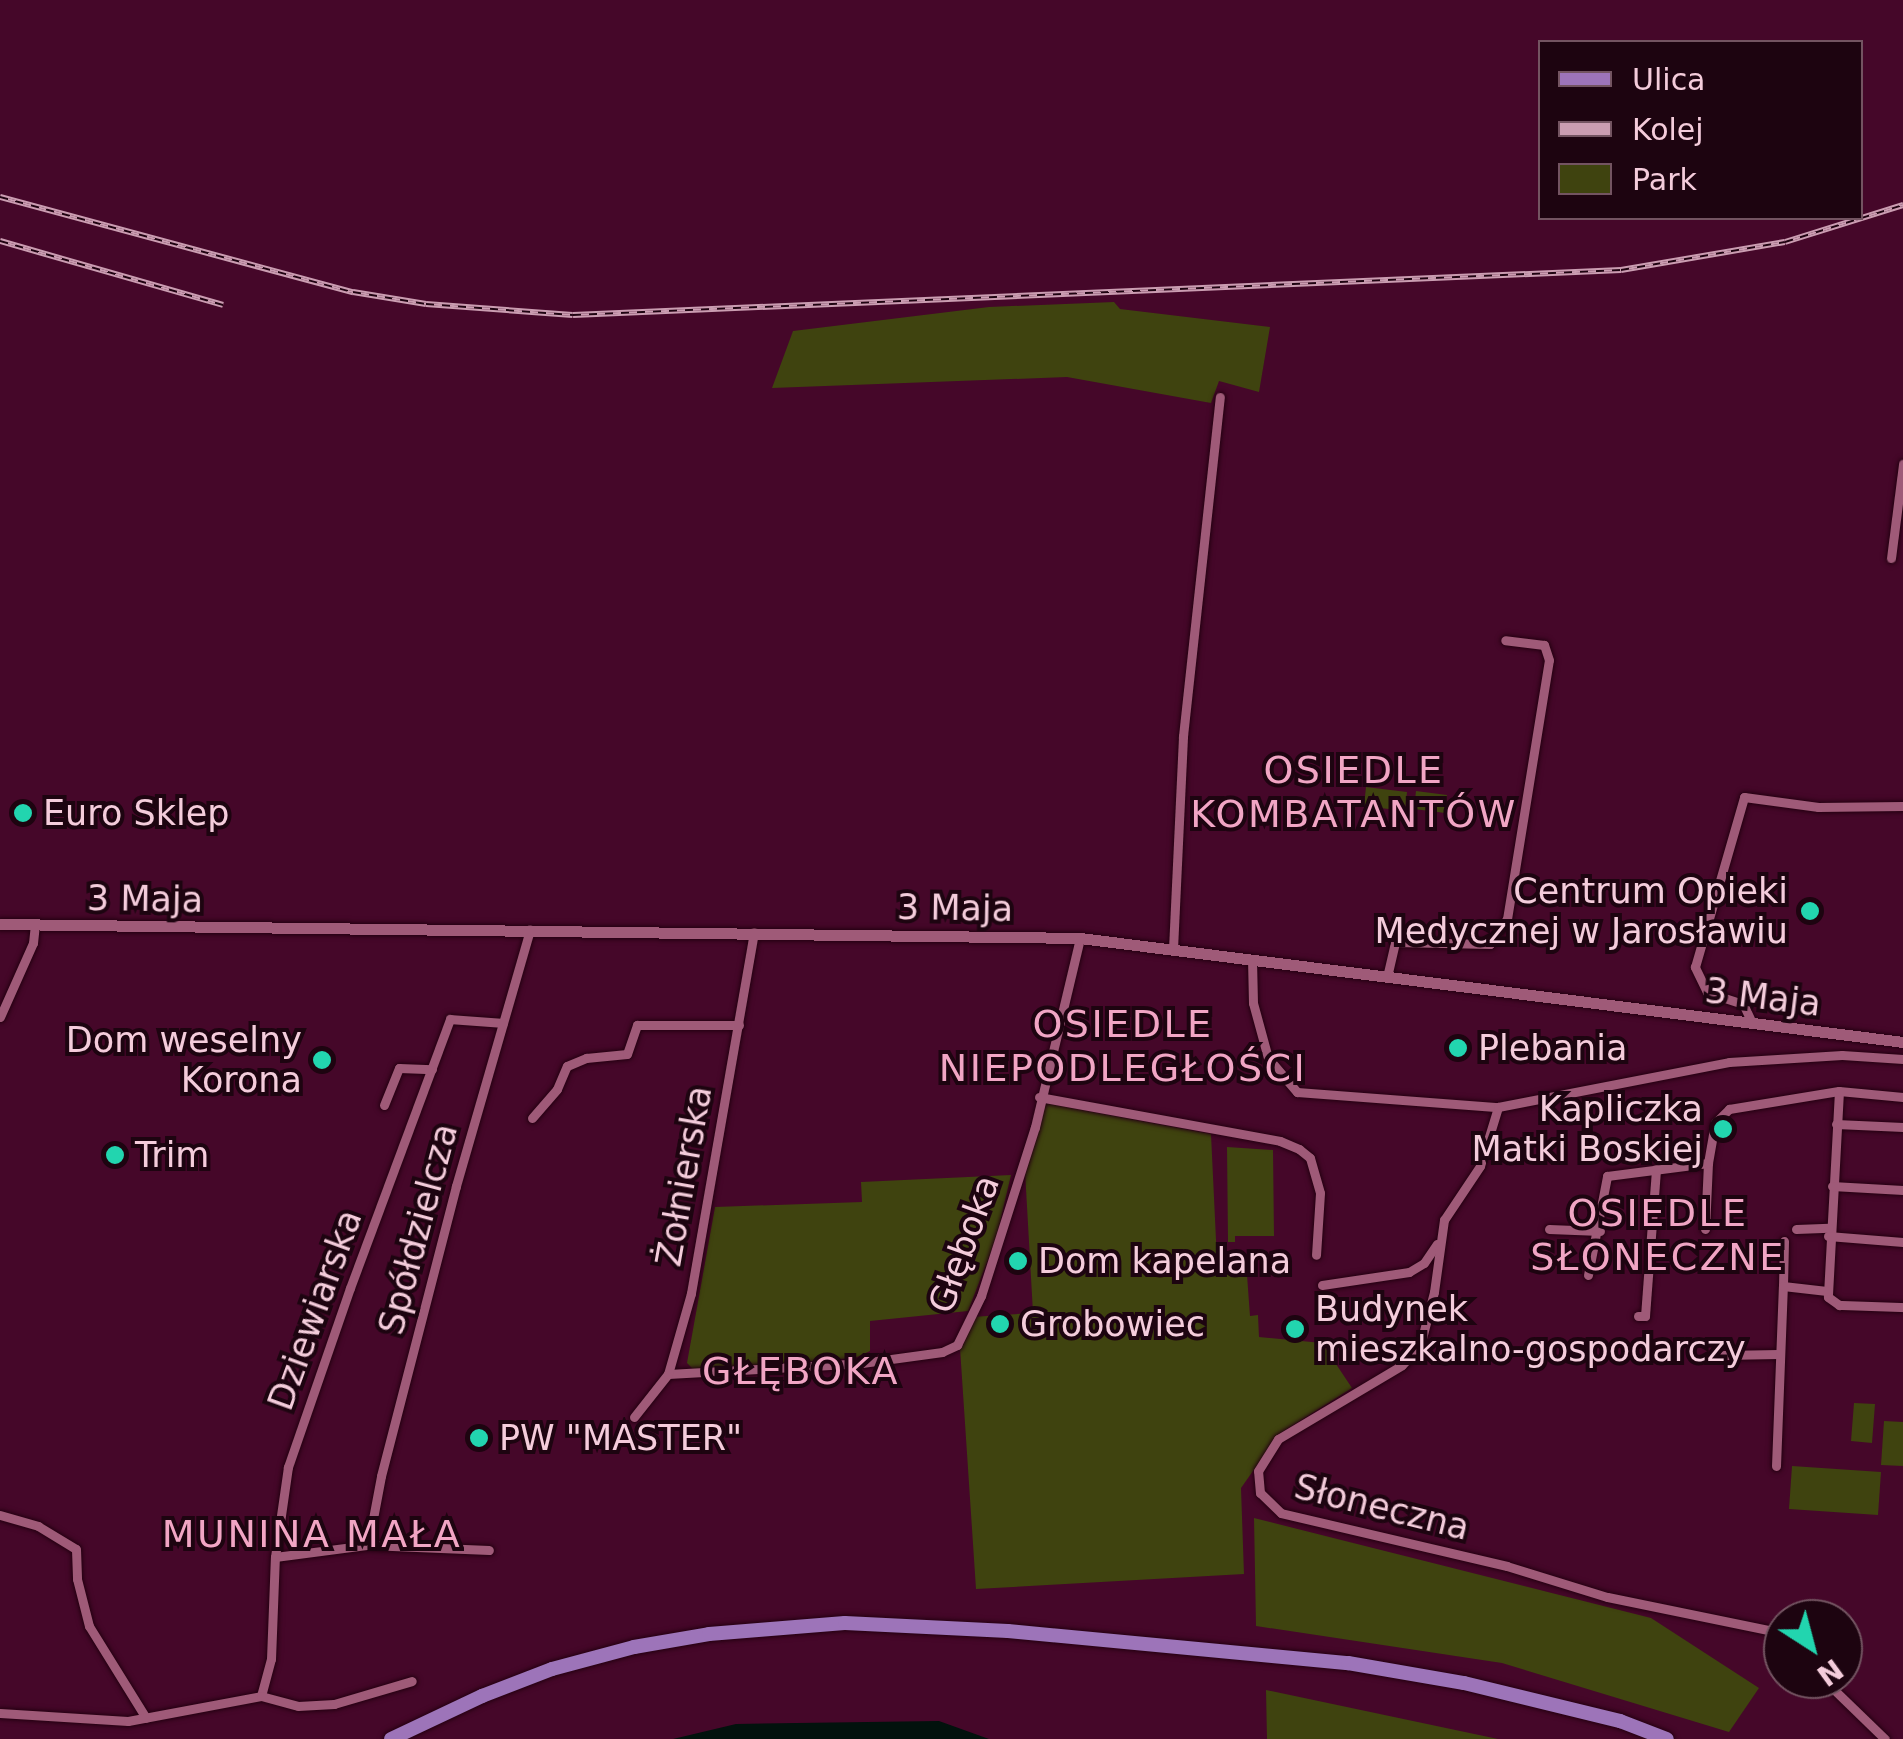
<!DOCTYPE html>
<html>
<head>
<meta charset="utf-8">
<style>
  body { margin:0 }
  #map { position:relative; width:1903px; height:1739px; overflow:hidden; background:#450729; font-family:"DejaVu Sans",sans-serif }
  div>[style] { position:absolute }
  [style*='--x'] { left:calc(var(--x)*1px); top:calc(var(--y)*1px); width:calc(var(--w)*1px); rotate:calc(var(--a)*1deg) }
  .green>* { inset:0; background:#3f430f }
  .water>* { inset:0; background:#02120d }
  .roads { filter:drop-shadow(0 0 2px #240011) drop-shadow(0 0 2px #240011) }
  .minor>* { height:9px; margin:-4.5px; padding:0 4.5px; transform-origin:4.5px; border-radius:4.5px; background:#9f5a78 }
  .tertiary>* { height:11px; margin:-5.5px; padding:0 5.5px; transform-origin:5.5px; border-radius:5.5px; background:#9f5a78 }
  .primary>* { height:14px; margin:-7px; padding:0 7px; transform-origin:7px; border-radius:7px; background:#9d74b9 }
  .rail>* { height:6px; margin-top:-3px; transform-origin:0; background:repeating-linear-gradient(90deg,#1d0410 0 8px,#ca9db1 0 16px); box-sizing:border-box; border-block:2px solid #ca9db1 }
  .dots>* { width:28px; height:28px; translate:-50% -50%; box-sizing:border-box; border:5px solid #1d0410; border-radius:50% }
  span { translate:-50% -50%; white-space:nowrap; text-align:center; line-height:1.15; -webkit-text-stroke:8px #1d0410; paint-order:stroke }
  .poi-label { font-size:35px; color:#f4ccdb }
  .left { translate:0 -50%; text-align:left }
  .right { translate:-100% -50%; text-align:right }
  .street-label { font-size:35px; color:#f4ccdb }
  .neighbourhood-label { font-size:38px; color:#f1a5c4; letter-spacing:2.5px }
  .legend { position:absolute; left:1538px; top:40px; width:325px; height:180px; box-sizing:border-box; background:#1d0410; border:2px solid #735461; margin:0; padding:12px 18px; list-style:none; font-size:30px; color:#f4ccdb }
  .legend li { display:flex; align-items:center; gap:20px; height:50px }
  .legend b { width:50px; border:2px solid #735461 }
  .north { position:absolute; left:1763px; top:1599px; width:100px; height:100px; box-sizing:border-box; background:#1d0410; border:2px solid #735461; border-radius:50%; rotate:144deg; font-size:28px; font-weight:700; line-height:40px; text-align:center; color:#f4ccdb }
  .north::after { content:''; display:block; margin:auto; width:35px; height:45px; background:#22d5af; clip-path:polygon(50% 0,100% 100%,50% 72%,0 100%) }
</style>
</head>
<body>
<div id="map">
  <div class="green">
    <div style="clip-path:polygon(1114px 302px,1120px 309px,1270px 327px,1259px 392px,1219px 381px,1211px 403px,1067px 377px,772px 388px,793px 331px,989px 307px)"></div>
    <div style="clip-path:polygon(1366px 787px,1407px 792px,1405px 811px,1364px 806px)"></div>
    <div style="clip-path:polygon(1416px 791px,1447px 795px,1445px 813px,1414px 809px)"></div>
    <div style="clip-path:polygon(1044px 1103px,1211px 1134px,1217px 1261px,1246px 1261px,1250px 1316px,1258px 1315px,1259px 1337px,1322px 1343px,1352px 1388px,1279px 1434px,1241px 1488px,1244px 1574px,976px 1589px,960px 1348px,972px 1317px,1033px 1313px,1025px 1171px)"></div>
    <div style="clip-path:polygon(1227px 1147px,1273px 1150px,1274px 1236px,1235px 1236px,1235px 1242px,1228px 1242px)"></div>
    <div style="clip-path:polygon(1011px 1175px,996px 1239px,968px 1311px,870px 1321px,870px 1351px,855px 1358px,694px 1370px,687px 1363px,715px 1207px,862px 1202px,861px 1182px)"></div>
    <div style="clip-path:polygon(1854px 1403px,1875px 1404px,1872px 1443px,1851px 1441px)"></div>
    <div style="clip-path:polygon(1884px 1421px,1903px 1422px,1903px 1466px,1881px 1465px)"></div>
    <div style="clip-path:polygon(1792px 1466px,1881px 1472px,1878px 1515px,1789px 1509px)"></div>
    <div style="clip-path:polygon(1254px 1518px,1651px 1618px,1759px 1688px,1729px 1732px,1502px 1663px,1256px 1626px)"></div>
    <div style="clip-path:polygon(1266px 1690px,1498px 1739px,1267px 1739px)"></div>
  </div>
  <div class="water">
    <div style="clip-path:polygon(939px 1721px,989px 1739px,673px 1739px,736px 1724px)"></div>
  </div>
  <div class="roads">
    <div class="minor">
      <div style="--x:1891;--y:558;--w:95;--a:-82.7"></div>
      <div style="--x:1173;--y:949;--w:213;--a:-87.3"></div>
      <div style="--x:1183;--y:736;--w:341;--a:-83.8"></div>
      <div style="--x:1252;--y:959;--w:44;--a:88.7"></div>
      <div style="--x:1253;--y:1003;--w:57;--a:74.7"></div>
      <div style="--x:1268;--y:1058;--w:45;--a:49.5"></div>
      <div style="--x:1297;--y:1092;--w:202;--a:4.3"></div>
      <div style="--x:1387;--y:977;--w:36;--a:-77"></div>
      <div style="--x:1395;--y:942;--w:95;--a:1.2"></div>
      <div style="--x:1490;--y:944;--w:30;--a:-56"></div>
      <div style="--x:1507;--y:919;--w:262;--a:-80.8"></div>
      <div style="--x:1549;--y:660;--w:16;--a:-108"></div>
      <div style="--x:1544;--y:645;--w:39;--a:-173"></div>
      <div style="--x:0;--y:1017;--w:81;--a:-66"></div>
      <div style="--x:33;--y:943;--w:19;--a:-84"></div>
      <div style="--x:1752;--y:1023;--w:21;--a:-115"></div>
      <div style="--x:1743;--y:1004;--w:38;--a:-162"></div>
      <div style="--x:1707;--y:992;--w:28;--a:-116"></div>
      <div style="--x:1695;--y:967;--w:177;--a:-73.9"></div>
      <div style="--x:1744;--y:797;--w:75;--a:7.7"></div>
      <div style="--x:1818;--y:807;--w:85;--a:-0.7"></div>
      <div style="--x:1839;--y:1091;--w:206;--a:93.1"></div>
      <div style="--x:1828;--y:1297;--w:14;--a:36"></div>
      <div style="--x:1839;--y:1305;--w:64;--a:1.8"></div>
      <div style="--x:1039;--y:1097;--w:245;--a:10.3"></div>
      <div style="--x:1280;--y:1141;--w:21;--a:23"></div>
      <div style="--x:1299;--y:1149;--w:14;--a:39"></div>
      <div style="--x:1310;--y:1158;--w:36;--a:74"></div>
      <div style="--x:1320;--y:1193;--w:62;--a:93.7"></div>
      <div style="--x:384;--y:1105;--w:40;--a:-68"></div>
      <div style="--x:399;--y:1068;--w:33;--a:2"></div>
      <div style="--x:532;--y:1118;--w:38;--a:-49"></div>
      <div style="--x:557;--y:1089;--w:25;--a:-67"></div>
      <div style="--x:567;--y:1066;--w:21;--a:-23"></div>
      <div style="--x:586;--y:1058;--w:41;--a:-5.6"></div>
      <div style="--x:627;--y:1054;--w:31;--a:-71"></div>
      <div style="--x:637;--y:1025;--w:102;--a:0"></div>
      <div style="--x:1836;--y:1124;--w:67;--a:2.6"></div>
      <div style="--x:1832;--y:1186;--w:71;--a:3.2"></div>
      <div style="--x:1549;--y:1229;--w:51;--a:2.2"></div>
      <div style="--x:1705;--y:1229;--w:66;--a:-87.4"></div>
      <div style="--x:1796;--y:1229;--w:33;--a:-2"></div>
      <div style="--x:1828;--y:1236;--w:75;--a:4.6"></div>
      <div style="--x:1588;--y:1275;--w:101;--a:-79.1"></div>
      <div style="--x:1607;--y:1176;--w:102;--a:-7.3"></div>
      <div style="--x:1708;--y:1163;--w:41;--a:-80.1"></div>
      <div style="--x:1715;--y:1123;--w:20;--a:-45"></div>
      <div style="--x:1729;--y:1109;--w:111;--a:-9.3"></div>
      <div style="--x:1839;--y:1091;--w:64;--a:5.4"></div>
      <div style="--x:1322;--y:1285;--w:88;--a:-8.5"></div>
      <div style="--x:1409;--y:1272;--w:17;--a:-31"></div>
      <div style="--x:1424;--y:1263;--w:23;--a:-56"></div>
      <div style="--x:1783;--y:1286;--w:45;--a:-88.7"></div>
      <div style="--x:1638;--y:1316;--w:7;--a:0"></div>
      <div style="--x:1645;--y:1316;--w:147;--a:-85.7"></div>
      <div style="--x:1724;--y:1355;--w:54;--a:-1.1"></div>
      <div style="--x:668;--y:1374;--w:194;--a:-3.2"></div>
      <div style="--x:862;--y:1363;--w:81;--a:-7.8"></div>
      <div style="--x:942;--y:1352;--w:17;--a:-25"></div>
      <div style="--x:957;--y:1345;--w:55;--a:-63.9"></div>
      <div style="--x:981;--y:1296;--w:177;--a:-72.3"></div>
      <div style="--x:1035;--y:1127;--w:194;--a:-76.6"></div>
      <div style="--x:634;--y:1417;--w:55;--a:-51.7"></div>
      <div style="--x:668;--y:1374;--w:84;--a:-74.1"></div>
      <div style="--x:691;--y:1293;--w:366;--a:-80.1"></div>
      <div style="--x:1776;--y:1466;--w:180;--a:-87.8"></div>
      <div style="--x:1783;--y:1286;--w:44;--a:6.5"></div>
      <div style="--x:0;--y:1515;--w:40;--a:16"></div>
      <div style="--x:38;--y:1526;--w:44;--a:31.2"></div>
      <div style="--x:76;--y:1549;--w:30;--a:88"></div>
      <div style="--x:77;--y:1579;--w:49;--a:75.7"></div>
      <div style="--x:89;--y:1626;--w:108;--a:58.2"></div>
      <div style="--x:368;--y:1545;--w:70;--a:-79.3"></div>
      <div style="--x:381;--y:1476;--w:300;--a:-75.5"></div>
      <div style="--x:456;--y:1186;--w:267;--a:-73.9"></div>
      <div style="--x:275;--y:1557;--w:94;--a:-7.4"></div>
      <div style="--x:368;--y:1545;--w:121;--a:2.4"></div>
      <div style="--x:1783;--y:1641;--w:14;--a:-135"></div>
      <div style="--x:1773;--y:1631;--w:169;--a:-168.4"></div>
      <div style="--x:1607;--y:1597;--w:105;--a:-162.8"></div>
      <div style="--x:1507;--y:1566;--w:232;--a:-166.8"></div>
      <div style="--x:1281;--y:1513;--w:29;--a:-136"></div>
      <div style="--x:1260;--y:1493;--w:22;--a:-95"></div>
      <div style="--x:1258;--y:1471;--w:38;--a:-58"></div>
      <div style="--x:1278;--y:1439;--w:144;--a:-30.8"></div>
      <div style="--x:1402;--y:1365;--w:26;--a:-47"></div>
      <div style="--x:1420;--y:1346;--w:56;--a:-75.5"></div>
      <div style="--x:1434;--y:1292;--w:73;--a:-82.1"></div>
      <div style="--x:1444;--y:1220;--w:65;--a:-56.3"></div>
      <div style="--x:1480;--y:1166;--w:62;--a:-73"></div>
      <div style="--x:1498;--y:1107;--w:235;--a:-11"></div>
      <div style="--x:1729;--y:1062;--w:113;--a:-3.5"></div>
      <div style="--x:1842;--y:1055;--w:61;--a:3.8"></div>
      <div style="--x:1823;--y:1679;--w:86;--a:44.1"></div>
      <div style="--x:261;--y:1696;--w:38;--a:-75"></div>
      <div style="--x:271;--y:1659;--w:102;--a:-87.8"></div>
      <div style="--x:275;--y:1557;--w:91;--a:-81.8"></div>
      <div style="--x:288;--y:1467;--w:189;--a:-70.9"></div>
      <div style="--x:350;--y:1288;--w:287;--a:-69.6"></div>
      <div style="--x:450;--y:1019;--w:53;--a:4.3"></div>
      <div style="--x:0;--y:1713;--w:128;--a:3.6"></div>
      <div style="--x:128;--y:1721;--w:135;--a:-10.6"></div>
      <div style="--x:261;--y:1696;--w:38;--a:15"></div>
      <div style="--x:298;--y:1706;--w:36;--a:-3"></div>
      <div style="--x:334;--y:1704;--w:81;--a:-16.4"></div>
    </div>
    <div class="tertiary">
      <div style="--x:0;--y:924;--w:1080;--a:0.74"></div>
      <div style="--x:1080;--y:938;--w:830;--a:7.2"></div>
    </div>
    <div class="primary">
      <div style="--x:391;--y:1739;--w:101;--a:-25.3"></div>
      <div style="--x:482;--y:1696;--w:75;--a:-21.1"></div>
      <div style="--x:552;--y:1669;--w:85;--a:-15"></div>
      <div style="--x:634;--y:1647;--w:76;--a:-9.8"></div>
      <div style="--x:709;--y:1634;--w:136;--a:-4.6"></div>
      <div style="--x:845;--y:1623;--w:163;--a:2.8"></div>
      <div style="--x:1008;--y:1631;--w:342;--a:5.4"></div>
      <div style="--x:1348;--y:1663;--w:118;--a:9.8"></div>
      <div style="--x:1464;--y:1683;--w:161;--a:13.7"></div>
      <div style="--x:1620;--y:1721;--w:50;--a:21"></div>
    </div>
  </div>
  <div class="rail">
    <div style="--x:0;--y:197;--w:366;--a:15.1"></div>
    <div style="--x:353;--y:292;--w:74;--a:9.3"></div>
    <div style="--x:426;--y:304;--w:147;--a:4.3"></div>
    <div style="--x:573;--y:315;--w:1049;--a:-2.46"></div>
    <div style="--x:1621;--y:270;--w:166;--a:-9.7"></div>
    <div style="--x:1785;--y:242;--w:124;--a:-17.4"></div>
    <div style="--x:0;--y:241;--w:232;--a:16"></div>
  </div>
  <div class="dots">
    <div style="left:23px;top:813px;background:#22d5af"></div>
    <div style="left:1810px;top:911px;background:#22d5af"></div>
    <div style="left:1458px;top:1048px;background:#22d5af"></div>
    <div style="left:322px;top:1060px;background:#22d5af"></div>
    <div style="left:1723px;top:1129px;background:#22d5af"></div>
    <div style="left:115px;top:1155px;background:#22d5af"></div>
    <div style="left:1018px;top:1261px;background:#22d5af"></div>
    <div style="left:1000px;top:1324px;background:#22d5af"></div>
    <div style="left:1295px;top:1329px;background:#22d5af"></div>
    <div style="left:479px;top:1438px;background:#22d5af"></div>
  </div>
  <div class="poi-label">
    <span class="left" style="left:43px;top:813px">Euro Sklep</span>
    <span class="right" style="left:1788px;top:911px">Centrum Opieki<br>Medycznej w Jarosławiu</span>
    <span class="right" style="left:302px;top:1060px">Dom weselny<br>Korona</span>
    <span class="left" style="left:1478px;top:1048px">Plebania</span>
    <span class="right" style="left:1703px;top:1129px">Kapliczka<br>Matki Boskiej</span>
    <span class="left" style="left:135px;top:1155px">Trim</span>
    <span class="left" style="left:1038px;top:1261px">Dom kapelana</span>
    <span class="left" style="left:1315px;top:1329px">Budynek<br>mieszkalno-gospodarczy</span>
    <span class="left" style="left:1020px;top:1324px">Grobowiec</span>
    <span class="left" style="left:499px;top:1438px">PW "MASTER"</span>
  </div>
  <div class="street-label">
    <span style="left:145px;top:899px;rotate:1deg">3 Maja</span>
    <span style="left:955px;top:908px;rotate:1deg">3 Maja</span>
    <span style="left:1763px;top:997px;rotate:7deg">3 Maja</span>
    <span style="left:684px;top:1176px;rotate:-80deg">Żołnierska</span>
    <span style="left:418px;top:1229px;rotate:-75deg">Spółdzielcza</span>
    <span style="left:964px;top:1244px;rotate:-70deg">Głęboka</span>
    <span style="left:315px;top:1310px;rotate:-70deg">Dziewiarska</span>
    <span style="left:1382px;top:1507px;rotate:14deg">Słoneczna</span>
  </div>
  <div class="neighbourhood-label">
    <span style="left:1354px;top:793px">OSIEDLE<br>KOMBATANTÓW</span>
    <span style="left:1123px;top:1047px">OSIEDLE<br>NIEPODLEGŁOŚCI</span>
    <span style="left:1658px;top:1236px">OSIEDLE<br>SŁONECZNE</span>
    <span style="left:801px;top:1372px">GŁĘBOKA</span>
    <span style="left:312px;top:1535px">MUNINA MAŁA</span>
  </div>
  <ul class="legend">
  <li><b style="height:12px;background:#9d74b9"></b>Ulica</li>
  <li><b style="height:12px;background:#ca9db1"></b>Kolej</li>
  <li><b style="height:28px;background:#3f430f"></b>Park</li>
  </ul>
  <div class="north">N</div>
</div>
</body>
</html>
